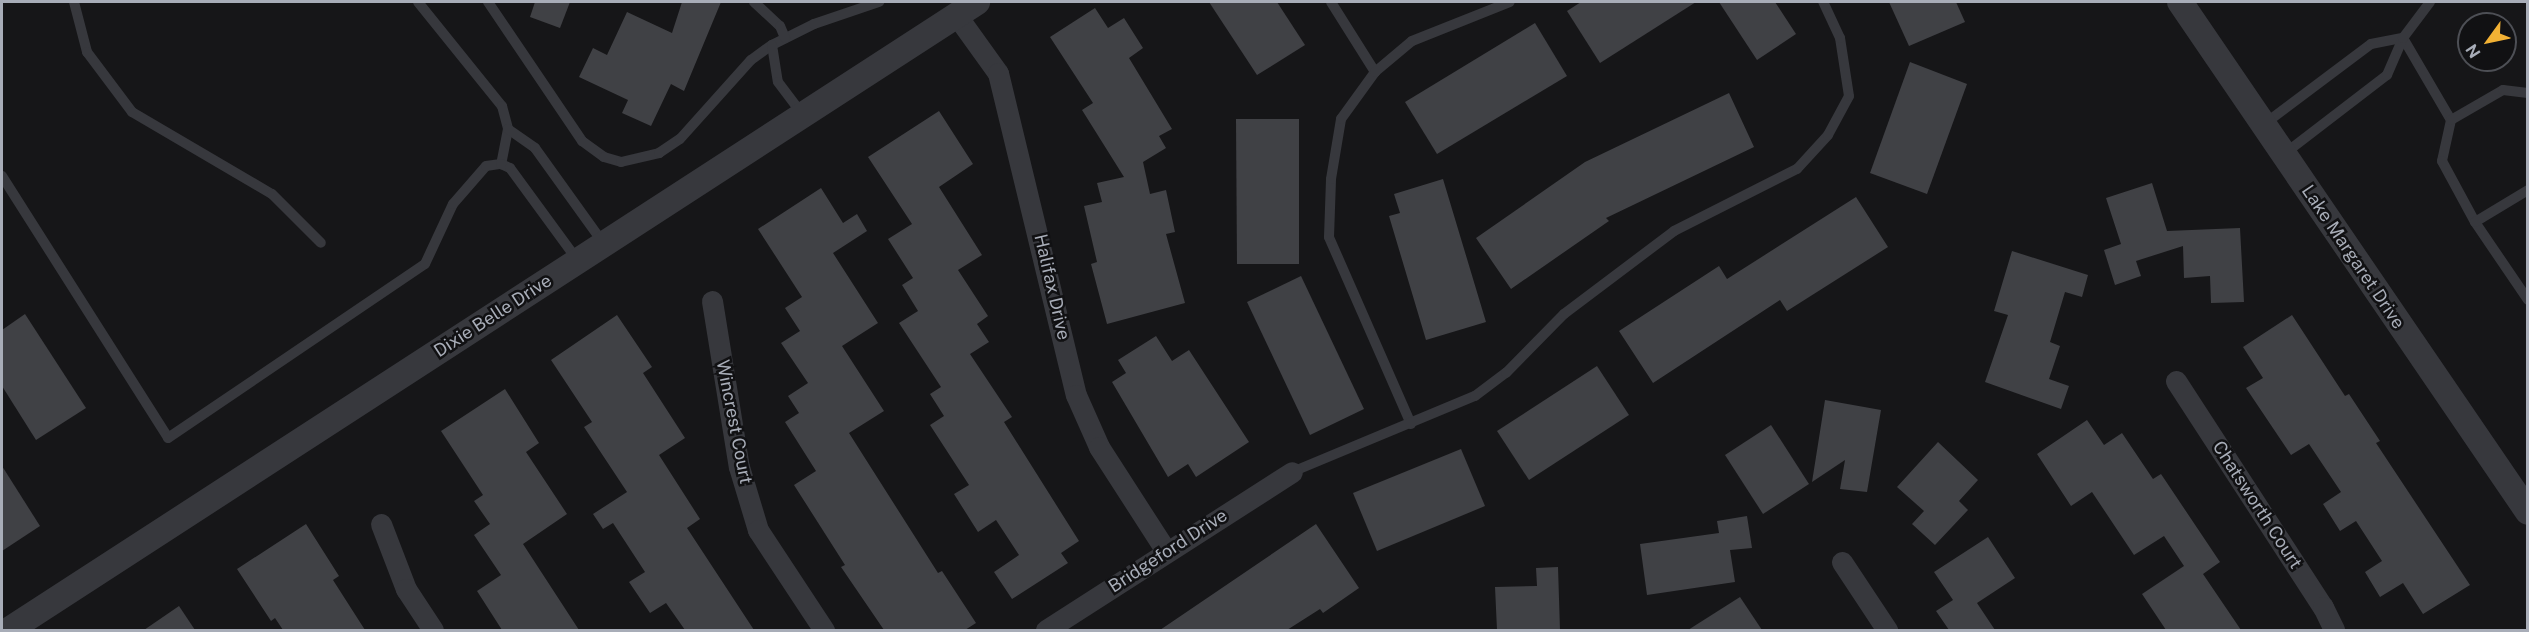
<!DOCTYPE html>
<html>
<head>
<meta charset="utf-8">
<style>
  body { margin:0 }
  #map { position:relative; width:2529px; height:632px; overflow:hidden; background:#161618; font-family:"Public Sans",sans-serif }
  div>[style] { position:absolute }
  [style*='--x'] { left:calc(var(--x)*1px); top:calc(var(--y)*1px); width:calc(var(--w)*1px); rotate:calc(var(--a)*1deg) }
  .building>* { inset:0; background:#404145 }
  .service>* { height:10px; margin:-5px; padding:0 5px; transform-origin:5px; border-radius:5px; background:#37383d }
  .minor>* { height:21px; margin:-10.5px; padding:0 10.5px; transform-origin:10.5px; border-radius:10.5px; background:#37383d }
  .tertiary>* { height:26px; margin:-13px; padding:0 13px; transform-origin:13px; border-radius:13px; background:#37383d }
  span { translate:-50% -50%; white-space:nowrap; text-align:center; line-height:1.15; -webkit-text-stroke:5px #111113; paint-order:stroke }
  .street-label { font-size:18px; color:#a8adb8 }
  .frame { position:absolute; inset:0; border:3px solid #a8adb8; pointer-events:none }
  .north { position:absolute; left:2457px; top:12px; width:60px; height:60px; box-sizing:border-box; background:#111113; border:2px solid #4d4f55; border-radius:50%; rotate:237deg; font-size:16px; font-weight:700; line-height:24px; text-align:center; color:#a8adb8 }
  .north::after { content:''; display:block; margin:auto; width:21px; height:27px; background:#f2b134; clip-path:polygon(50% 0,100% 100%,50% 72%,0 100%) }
</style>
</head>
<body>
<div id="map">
  <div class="building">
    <div style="clip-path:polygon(535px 2px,570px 2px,560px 28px,530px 17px)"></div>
    <div style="clip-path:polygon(682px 2px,721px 2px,684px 91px,671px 84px,651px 126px,622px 113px,628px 100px,579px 77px,593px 48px,607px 55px,627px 12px,672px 33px)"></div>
    <div style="clip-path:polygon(1209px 2px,1277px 2px,1305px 45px,1257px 75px)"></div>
    <div style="clip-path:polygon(1581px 2px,1696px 2px,1600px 63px,1567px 11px)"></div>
    <div style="clip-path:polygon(1719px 2px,1775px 2px,1796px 34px,1757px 60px)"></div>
    <div style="clip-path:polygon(1889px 2px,1956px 2px,1965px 22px,1909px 46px)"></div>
    <div style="clip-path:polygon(1095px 8px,1108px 28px,1124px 18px,1143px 48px,1129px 58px,1172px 129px,1159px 136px,1166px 148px,1143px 162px,1150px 194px,1166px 190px,1175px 232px,1166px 234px,1185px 303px,1107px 324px,1091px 264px,1097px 262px,1084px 206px,1102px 202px,1097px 183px,1124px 177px,1082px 110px,1093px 103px,1050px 37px)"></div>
    <div style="clip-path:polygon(1535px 23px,1567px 76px,1437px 154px,1405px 102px)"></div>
    <div style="clip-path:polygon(1910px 62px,1967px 84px,1927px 194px,1870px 173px)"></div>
    <div style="clip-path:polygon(1729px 93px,1754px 147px,1606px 218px,1609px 221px,1511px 289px,1476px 238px,1585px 162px)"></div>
    <div style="clip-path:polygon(939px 111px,973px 164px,939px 187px,982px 255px,958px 270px,988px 316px,977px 324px,989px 342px,970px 354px,1012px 417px,1004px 422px,1079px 541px,1061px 553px,1068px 563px,1012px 599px,994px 572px,1019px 555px,996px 520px,978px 532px,954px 494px,969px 485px,930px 425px,944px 416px,930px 394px,941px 387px,899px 323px,918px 311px,902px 285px,913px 278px,888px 239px,912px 224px,868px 157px)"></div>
    <div style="clip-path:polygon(1236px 119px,1299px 119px,1299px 264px,1237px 264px)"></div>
    <div style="clip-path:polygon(1443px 179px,1486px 322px,1426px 340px,1389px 216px,1400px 213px,1394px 194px)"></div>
    <div style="clip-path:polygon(2152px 183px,2167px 231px,2240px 228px,2244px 302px,2211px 303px,2210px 276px,2184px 278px,2183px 246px,2136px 261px,2141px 276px,2115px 285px,2104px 250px,2121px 244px,2106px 198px)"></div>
    <div style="clip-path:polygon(821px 188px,843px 223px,857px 214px,867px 231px,833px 253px,878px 323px,842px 346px,884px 411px,849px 433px,938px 573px,942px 571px,976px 623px,965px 630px,884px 630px,841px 567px,845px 565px,794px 485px,816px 471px,785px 422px,799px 413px,788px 396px,808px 383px,781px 343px,800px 331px,785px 308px,802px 297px,758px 229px)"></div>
    <div style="clip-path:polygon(1856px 197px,1888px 247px,1787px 311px,1780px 300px,1653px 383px,1619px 331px,1719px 266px,1727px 279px)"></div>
    <div style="clip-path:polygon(2012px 251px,2088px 275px,2082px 297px,2065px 292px,2050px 342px,2060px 346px,2049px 379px,2069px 386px,2061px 409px,1985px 382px,2008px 315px,1994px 311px)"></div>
    <div style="clip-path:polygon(1301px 276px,1364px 409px,1310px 435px,1247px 302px)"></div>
    <div style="clip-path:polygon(25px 314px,86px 408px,36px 440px,2px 386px,2px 330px)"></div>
    <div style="clip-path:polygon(617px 315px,652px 367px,643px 373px,685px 438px,659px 455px,700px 519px,687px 528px,754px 630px,685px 630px,666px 603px,650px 613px,629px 582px,645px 572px,613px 523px,603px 529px,593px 514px,627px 492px,584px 427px,592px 422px,551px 360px)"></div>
    <div style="clip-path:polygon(2292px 315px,2345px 396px,2349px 394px,2380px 441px,2376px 443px,2470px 585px,2423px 614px,2403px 583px,2380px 597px,2365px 572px,2382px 561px,2356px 521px,2340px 531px,2323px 504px,2341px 492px,2309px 444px,2291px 455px,2246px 388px,2263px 378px,2243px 347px)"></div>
    <div style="clip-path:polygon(1156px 336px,1172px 361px,1189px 350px,1249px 442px,1196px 477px,1188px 464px,1168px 477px,1112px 382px,1126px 373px,1118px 360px)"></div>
    <div style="clip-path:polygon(1597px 366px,1629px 415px,1529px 480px,1497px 431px)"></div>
    <div style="clip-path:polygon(505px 389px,539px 443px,526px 452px,567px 514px,523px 544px,579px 630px,502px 630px,477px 591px,501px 575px,474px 535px,490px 524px,474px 501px,483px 495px,441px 431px)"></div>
    <div style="clip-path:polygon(1825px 400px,1881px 410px,1867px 492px,1840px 489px,1845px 460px,1812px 482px)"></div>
    <div style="clip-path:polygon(2087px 420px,2104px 445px,2122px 433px,2153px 479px,2161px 474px,2220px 562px,2203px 574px,2241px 630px,2166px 630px,2142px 594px,2184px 566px,2164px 536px,2134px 555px,2092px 492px,2071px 506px,2037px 454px)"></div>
    <div style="clip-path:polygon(1771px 425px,1809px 484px,1763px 514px,1725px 455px)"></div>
    <div style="clip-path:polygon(1938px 442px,1978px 480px,1959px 501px,1968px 510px,1935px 545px,1912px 524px,1924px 511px,1897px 487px)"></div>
    <div style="clip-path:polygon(1461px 449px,1485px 506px,1377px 551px,1353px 493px)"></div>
    <div style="clip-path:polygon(2px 466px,40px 526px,2px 551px)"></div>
    <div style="clip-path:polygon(1747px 516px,1752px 548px,1730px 550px,1735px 582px,1647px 595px,1640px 544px,1719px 533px,1717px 521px)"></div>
    <div style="clip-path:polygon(306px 524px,339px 576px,333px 580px,365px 630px,283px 630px,275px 618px,271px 621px,237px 569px)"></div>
    <div style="clip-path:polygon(1316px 524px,1359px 588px,1323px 613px,1320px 609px,1287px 630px,1160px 630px)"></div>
    <div style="clip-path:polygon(1988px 537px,2015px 578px,1977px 603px,1995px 630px,1949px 630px,1936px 611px,1953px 600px,1934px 572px)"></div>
    <div style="clip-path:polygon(1558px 567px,1560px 630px,1497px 630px,1495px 587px,1537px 586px,1536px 568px)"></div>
    <div style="clip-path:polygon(1740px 597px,1762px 630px,1688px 630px)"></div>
    <div style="clip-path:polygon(179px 606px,195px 630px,144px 630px)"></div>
  </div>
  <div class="service">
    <div style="--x:74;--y:2;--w:52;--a:75.4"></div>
    <div style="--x:87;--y:52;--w:75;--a:53.1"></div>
    <div style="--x:132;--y:112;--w:162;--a:30.4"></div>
    <div style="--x:272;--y:194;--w:69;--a:45"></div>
    <div style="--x:418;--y:2;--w:134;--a:51.1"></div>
    <div style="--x:502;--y:106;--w:24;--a:75"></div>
    <div style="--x:508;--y:129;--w:36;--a:101"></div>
    <div style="--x:488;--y:2;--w:168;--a:55.9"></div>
    <div style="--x:582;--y:141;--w:27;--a:36"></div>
    <div style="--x:604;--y:157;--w:18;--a:16"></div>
    <div style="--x:621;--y:162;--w:39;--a:-13"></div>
    <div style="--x:659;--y:153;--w:25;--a:-34"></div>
    <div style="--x:680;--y:139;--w:106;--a:-48.1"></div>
    <div style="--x:751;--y:60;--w:26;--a:-36"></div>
    <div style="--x:772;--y:45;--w:47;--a:-26.6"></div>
    <div style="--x:814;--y:24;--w:69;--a:-18.7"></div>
    <div style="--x:754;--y:2;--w:35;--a:43"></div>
    <div style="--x:780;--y:26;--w:13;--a:67"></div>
    <div style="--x:1331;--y:2;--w:83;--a:57.8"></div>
    <div style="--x:2403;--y:38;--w:95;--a:59.7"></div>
    <div style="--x:2451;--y:120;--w:42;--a:102.4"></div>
    <div style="--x:2442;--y:161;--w:69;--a:61.6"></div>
    <div style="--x:2475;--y:222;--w:94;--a:55.8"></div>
    <div style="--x:772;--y:45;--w:37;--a:81"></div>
    <div style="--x:778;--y:82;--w:41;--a:52.9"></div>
    <div style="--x:2451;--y:120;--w:60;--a:-30"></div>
    <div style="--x:2503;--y:90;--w:25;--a:7"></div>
    <div style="--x:2263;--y:125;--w:135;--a:-36.9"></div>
    <div style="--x:2371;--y:44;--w:33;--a:-11"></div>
    <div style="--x:508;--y:129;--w:33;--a:35"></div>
    <div style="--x:535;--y:148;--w:118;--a:54.3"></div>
    <div style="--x:2284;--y:154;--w:130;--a:-37.5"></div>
    <div style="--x:2387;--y:75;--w:40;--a:-66.6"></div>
    <div style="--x:2403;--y:38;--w:45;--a:-53.1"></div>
    <div style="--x:2;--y:176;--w:310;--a:57.6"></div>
    <div style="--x:168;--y:438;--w:310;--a:-34.1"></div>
    <div style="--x:425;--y:264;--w:66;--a:-65"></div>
    <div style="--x:453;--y:204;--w:50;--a:-49"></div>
    <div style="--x:486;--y:166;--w:15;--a:-8"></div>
    <div style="--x:501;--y:164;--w:10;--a:24"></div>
    <div style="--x:510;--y:168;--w:115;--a:53.8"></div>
    <div style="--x:2475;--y:222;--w:62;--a:-31.1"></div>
    <div style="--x:1411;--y:424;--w:204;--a:-113.7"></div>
    <div style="--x:1329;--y:237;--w:58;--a:-88"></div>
    <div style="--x:1331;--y:179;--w:61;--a:-80.5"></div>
    <div style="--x:1341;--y:119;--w:58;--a:-54.1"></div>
    <div style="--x:1375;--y:72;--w:48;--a:-40"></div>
    <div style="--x:1412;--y:41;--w:105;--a:-21.7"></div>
    <div style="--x:1292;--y:472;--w:198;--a:-22.6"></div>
    <div style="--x:1475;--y:396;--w:39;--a:-37"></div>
    <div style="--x:1506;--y:373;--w:83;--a:-45.5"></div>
    <div style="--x:1564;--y:314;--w:138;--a:-37"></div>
    <div style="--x:1674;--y:231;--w:138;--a:-26.8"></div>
    <div style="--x:1797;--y:169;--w:46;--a:-47.6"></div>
    <div style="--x:1828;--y:135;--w:44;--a:-61.7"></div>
    <div style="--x:1849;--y:96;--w:59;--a:-98.8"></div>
    <div style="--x:1840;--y:38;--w:40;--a:-115"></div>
  </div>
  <div class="minor">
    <div style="--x:957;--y:16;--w:70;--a:54.3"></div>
    <div style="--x:998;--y:73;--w:331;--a:76.4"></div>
    <div style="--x:1076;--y:395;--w:57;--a:66.1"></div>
    <div style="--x:1099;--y:447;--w:124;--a:57.2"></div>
    <div style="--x:712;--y:301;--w:168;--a:80.8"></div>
    <div style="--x:739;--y:467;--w:66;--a:73.2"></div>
    <div style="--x:758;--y:530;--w:120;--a:56.6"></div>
    <div style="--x:2176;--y:381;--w:270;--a:57"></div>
    <div style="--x:2323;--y:607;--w:25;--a:64"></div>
    <div style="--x:381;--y:524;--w:70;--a:69"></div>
    <div style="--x:406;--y:589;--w:49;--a:56.6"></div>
    <div style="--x:1842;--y:562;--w:82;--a:56.5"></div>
    <div style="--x:1046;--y:630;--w:292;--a:-32.7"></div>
  </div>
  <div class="tertiary">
    <div style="--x:2180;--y:2;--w:617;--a:55.69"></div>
    <div style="--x:9;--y:630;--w:1154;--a:-32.97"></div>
  </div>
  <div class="street-label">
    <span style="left:2353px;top:257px;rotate:56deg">Lake Margaret Drive</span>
    <span style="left:1052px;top:287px;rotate:77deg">Halifax Drive</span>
    <span style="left:493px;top:316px;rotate:-33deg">Dixie Belle Drive</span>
    <span style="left:734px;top:422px;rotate:79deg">Wincrest Court</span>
    <span style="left:2257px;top:505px;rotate:57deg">Chatsworth Court</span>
    <span style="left:1168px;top:551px;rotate:-33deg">Bridgeford Drive</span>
  </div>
  <div class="frame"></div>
  <div class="north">N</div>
</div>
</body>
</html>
